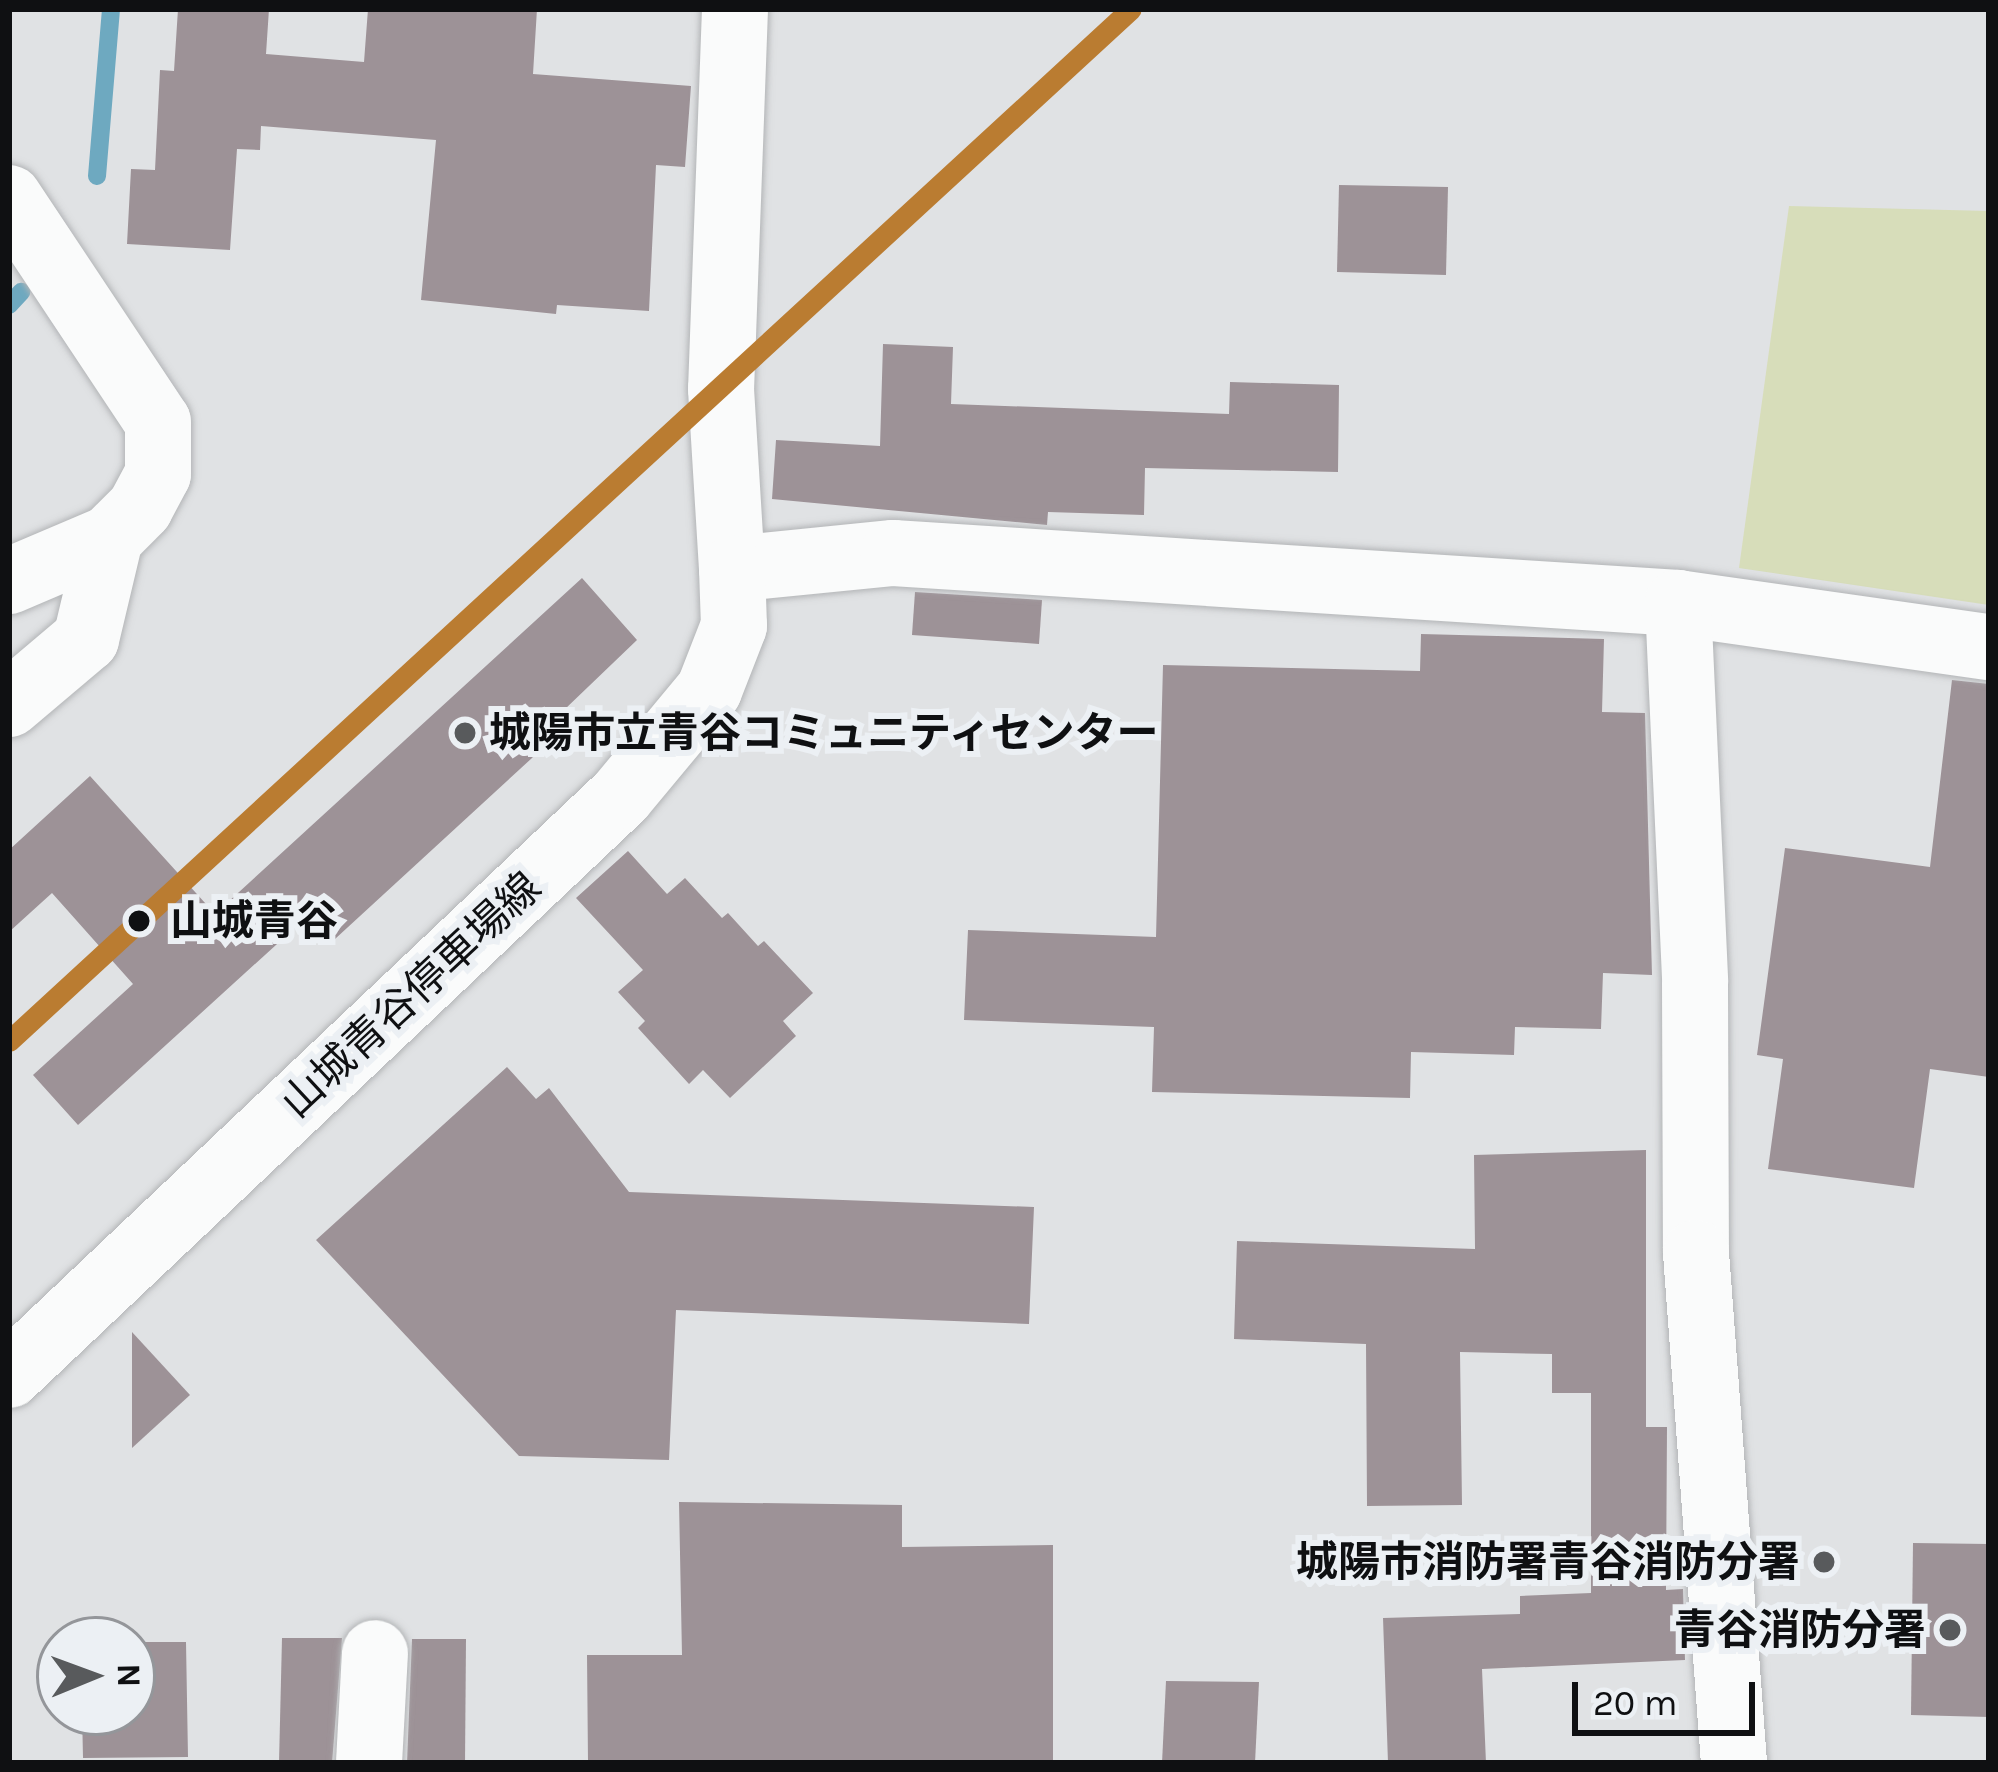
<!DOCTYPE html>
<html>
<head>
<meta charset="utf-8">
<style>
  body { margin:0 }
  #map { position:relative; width:1998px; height:1772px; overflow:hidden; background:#e0e2e4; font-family:Karla,"Noto Sans JP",sans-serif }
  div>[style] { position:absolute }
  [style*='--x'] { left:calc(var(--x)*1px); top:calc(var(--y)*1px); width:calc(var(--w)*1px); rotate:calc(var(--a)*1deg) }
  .green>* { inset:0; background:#d7ddba }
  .stream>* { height:18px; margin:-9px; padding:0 9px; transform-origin:9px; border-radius:9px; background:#6ea9c0 }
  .building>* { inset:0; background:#9d9297 }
  .roads { filter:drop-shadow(0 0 3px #b3b5b7) drop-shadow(0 0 3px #b3b5b7) }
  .minor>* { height:66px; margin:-33px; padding:0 33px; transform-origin:33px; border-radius:33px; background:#fafbfb }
  .tertiary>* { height:66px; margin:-33px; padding:0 33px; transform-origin:33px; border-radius:33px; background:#fafbfb }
  .secondary>* { height:66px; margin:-33px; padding:0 33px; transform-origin:33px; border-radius:33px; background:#fafbfb }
  .rail-1>* { height:21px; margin:-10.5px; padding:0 10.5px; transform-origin:10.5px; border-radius:10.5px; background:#ba7c31 }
  .dots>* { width:33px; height:33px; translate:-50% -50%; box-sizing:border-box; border:6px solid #ecf0f4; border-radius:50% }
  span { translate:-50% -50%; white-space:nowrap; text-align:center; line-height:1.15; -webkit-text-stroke:12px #ecf0f4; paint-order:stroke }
  .poi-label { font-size:42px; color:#0f1012; font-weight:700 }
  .left { translate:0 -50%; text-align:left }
  .right { translate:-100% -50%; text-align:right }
  .stop-label { font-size:42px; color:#0f1012; font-weight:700 }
  .street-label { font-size:42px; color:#0f1012 }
  .frame { position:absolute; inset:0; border:12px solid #0f1012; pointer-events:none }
  .north { position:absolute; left:36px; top:1616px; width:120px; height:120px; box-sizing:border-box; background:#ecf0f4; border:3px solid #94969a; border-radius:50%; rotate:89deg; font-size:33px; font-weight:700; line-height:48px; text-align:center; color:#0f1012 }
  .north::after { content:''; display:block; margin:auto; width:42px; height:54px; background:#585a5c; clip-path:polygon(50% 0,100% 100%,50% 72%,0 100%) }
  .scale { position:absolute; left:1572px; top:1682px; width:183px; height:54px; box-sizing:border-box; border:6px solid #0f1012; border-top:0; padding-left:15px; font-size:36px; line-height:42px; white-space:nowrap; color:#0f1012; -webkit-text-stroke:9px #ecf0f4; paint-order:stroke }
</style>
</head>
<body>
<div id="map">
  <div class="green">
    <div style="clip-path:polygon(1789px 206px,1989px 211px,1989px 605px,1739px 568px)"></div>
  </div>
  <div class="stream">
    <div style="--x:97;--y:176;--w:168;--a:-85.2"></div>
    <div style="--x:9;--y:305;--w:18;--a:-47"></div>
  </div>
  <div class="building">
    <div style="clip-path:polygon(178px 9px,269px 9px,266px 54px,364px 62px,368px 9px,537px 9px,533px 74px,691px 86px,685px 167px,656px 165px,649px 311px,557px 305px,556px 314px,421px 300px,436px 140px,261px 126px,260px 150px,237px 149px,230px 250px,127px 244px,131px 169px,155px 170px,160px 70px,174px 71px)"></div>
    <div style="clip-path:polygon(1339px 185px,1448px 187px,1446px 275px,1337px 272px)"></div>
    <div style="clip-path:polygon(883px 344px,953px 347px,951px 404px,1229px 414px,1230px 382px,1339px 385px,1338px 472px,1145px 468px,1144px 515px,1048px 512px,1047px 525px,772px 499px,776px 440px,880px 446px)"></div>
    <div style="clip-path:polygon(582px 578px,637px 640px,564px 710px,571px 715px,532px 758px,335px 939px,310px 914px,78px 1125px,33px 1075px,133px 984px,52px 893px,9px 932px,9px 850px,90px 776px,215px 914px)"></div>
    <div style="clip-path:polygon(915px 592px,1042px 600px,1039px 644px,912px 635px)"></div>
    <div style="clip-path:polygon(1421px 634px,1604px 639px,1602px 712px,1645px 713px,1652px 975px,1603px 973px,1601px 1029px,1515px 1027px,1514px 1055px,1411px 1052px,1410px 1098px,1152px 1092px,1154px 1027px,964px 1020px,968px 930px,1156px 937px,1163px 665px,1420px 671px)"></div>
    <div style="clip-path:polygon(1952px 680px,1989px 684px,1989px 1077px,1930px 1069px,1914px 1188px,1768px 1169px,1783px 1059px,1757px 1055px,1785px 848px,1930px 867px)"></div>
    <div style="clip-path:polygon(628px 851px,667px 894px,685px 878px,722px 918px,728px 913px,758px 946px,764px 941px,813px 993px,783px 1021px,796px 1036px,730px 1098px,703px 1070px,689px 1084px,638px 1028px,645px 1021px,618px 992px,643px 970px,576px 898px)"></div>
    <div style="clip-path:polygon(507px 1067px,536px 1099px,549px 1088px,629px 1192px,1034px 1207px,1029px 1324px,676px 1310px,669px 1460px,519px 1456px,316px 1240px)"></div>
    <div style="clip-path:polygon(1646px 1150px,1646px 1427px,1667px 1427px,1666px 1590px,1683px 1589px,1685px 1660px,1482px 1669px,1486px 1763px,1388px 1763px,1383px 1618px,1520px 1614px,1520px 1596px,1591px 1593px,1591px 1393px,1552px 1393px,1552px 1354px,1460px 1352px,1462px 1505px,1367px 1506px,1366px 1344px,1234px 1339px,1237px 1241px,1475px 1249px,1474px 1155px)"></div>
    <div style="clip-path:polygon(132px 1332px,190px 1395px,132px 1448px)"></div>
    <div style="clip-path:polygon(679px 1502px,902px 1505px,902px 1547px,1053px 1545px,1053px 1763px,588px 1763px,587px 1655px,682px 1655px)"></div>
    <div style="clip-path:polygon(1913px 1543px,1989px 1544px,1989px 1717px,1911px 1715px)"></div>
    <div style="clip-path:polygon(282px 1638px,342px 1638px,332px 1763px,279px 1763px)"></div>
    <div style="clip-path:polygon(412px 1639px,466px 1639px,465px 1763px,407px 1763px)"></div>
    <div style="clip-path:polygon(132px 1642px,186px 1642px,188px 1757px,83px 1758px,82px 1712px,132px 1712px)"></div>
    <div style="clip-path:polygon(1166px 1681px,1259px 1682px,1255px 1763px,1162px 1763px)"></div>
  </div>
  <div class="roads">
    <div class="minor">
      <div style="--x:735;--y:9;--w:380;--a:92.1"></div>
      <div style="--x:721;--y:389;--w:180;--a:86.5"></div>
      <div style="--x:732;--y:569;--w:162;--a:-5.7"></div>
      <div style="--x:893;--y:553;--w:787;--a:3.64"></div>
      <div style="--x:1678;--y:603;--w:314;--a:8.1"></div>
      <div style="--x:1678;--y:603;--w:380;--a:87.4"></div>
      <div style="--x:1695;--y:983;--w:270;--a:89.8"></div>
      <div style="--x:1696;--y:1253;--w:511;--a:85.74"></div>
      <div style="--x:369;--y:1763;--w:110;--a:-86.9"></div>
    </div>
    <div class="tertiary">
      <div style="--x:9;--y:198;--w:269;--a:56.4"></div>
      <div style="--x:158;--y:422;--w:52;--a:90"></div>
      <div style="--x:158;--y:474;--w:38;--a:118"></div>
      <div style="--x:140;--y:508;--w:42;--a:135"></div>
      <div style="--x:110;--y:538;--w:110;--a:156.9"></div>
      <div style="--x:9;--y:704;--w:101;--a:-40.2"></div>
      <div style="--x:86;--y:639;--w:104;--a:-76.6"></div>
    </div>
    <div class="secondary">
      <div style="--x:9;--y:1375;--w:842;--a:-43.41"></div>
      <div style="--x:621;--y:796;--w:138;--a:-50.3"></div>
      <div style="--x:709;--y:690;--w:69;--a:-68.7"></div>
      <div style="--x:734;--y:626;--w:57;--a:-92"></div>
    </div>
  </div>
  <div class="rail-1">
    <div style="--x:9;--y:1041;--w:1524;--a:-42.61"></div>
  </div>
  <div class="dots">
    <div style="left:465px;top:733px;background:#585a5c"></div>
    <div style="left:139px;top:921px;background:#0f1012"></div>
    <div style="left:1824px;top:1562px;background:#585a5c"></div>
    <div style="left:1950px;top:1630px;background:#585a5c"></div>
  </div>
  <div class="poi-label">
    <span class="left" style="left:489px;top:733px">城陽市立青谷コミュニティセンター</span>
    <span class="right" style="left:1800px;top:1562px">城陽市消防署青谷消防分署</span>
    <span class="right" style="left:1926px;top:1630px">青谷消防分署</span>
  </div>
  <div class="stop-label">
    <span class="left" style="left:170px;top:921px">山城青谷</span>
  </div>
  <div class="street-label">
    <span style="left:411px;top:995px;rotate:-43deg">山城青谷停車場線</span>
  </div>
  <div class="frame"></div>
  <div class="north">N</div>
  <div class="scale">20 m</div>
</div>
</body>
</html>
